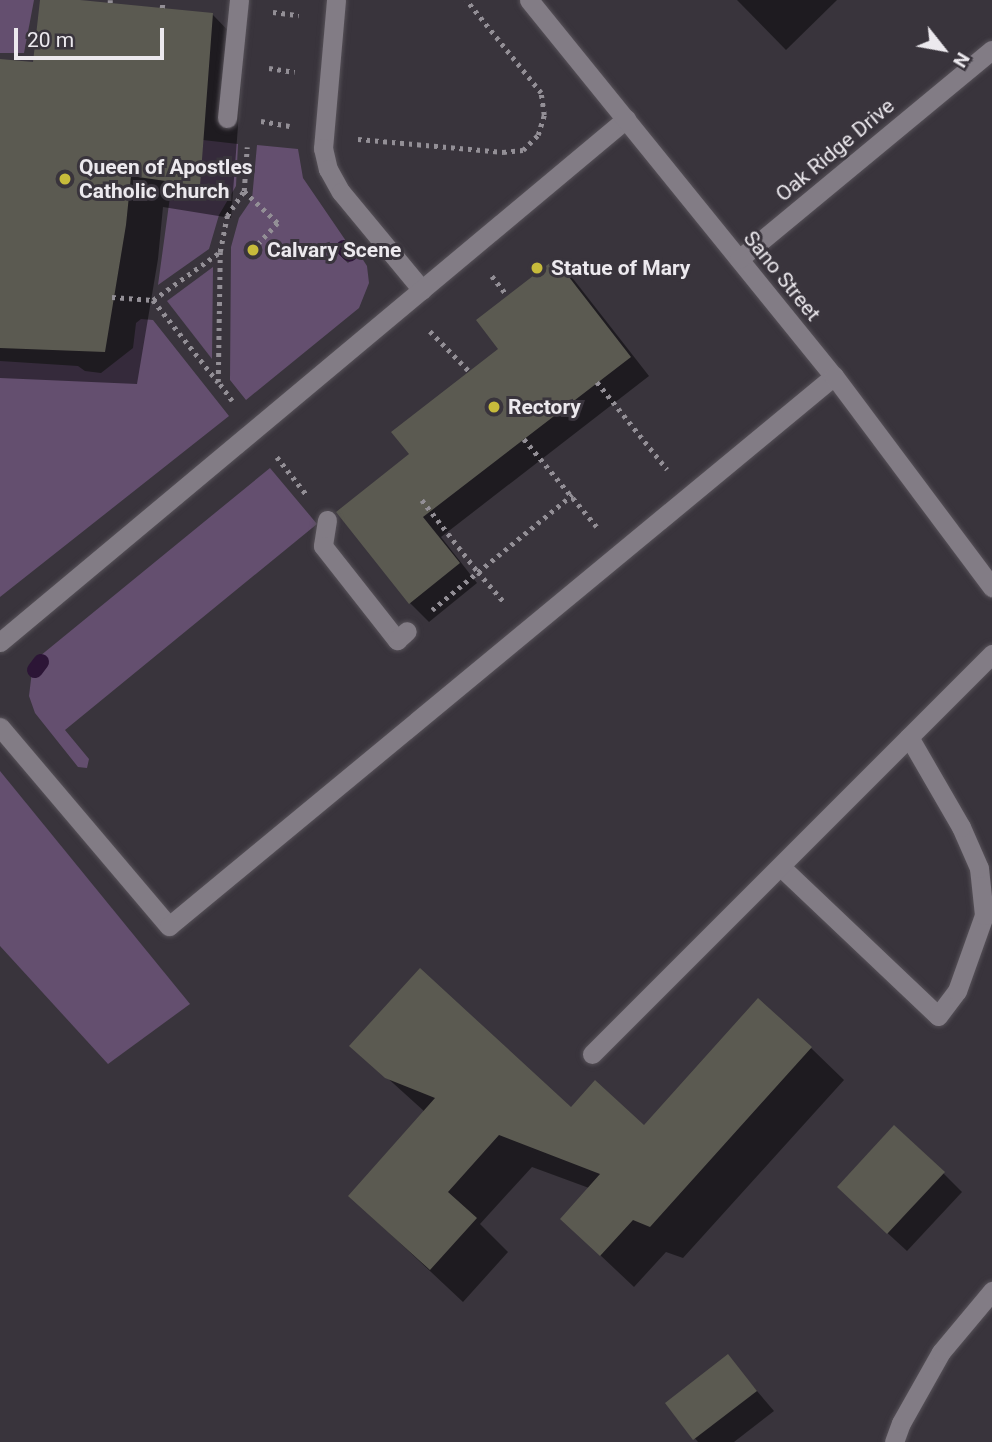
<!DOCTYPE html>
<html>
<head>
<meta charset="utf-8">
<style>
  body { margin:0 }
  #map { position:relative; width:992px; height:1442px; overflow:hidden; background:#39343c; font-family:Roboto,sans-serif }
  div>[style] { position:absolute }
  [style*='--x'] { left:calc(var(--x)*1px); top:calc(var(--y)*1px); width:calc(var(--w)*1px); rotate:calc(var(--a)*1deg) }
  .green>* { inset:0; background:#644f6f }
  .shadow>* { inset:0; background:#0007 }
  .stream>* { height:16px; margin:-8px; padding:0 8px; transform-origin:8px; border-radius:8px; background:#2c1536 }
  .building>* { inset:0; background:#5b5a51 }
  .path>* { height:4.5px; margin-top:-2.25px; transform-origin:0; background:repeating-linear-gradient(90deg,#938f96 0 3.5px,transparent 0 8.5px) }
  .roads { filter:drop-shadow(0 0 2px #565158) drop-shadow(0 0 2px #565158) }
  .service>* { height:19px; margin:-9.5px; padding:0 9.5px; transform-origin:9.5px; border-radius:9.5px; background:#827c85 }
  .pedestrian>* { height:19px; margin:-9.5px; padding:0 9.5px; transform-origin:9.5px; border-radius:9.5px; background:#827c85 }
  .minor>* { height:19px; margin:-9.5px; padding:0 9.5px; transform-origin:9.5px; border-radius:9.5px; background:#827c85 }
  .dots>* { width:19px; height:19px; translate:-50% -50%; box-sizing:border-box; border:4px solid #39343c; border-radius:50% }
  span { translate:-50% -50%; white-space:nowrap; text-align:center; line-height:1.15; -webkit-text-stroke:6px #39343c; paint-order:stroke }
  .street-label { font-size:21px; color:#ece9ee }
  .poi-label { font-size:21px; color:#ece9ee; font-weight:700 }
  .left { translate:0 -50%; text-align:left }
  .north { position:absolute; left:908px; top:14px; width:70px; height:70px; -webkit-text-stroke:5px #39343c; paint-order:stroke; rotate:121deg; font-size:19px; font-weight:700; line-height:28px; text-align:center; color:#ece9ee }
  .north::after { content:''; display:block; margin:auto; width:24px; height:32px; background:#ece9ee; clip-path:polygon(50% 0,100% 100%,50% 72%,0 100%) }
  .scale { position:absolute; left:14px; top:28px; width:150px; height:32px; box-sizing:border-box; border:4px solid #ece9ee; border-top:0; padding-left:9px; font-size:21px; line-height:24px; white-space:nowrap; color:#ece9ee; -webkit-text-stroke:5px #39343c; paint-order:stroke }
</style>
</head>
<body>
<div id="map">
  <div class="green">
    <div style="clip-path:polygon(0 0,34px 0,24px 53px,0 53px)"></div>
    <div style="clip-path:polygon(203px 140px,238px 144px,236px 186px,219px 215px,209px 249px,158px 285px,172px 182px)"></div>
    <div style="clip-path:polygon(257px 145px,298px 149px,303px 178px,346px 241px,337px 252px,348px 263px,358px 252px,367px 266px,369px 283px,359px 308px,246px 400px,230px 380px,231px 247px,239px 218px,252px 199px)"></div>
    <div style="clip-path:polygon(213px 267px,212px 359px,167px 301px)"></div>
    <div style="clip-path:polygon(141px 319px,153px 320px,229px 416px,0 597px,0 361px,78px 366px,85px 371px,101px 373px,133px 348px,136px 323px)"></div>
    <div style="clip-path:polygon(270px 468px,317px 524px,65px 730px,89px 759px,87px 768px,78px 767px,35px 713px,29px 696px,32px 671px,36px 674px,47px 663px,40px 656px)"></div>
    <div style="clip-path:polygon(0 771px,190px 1004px,108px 1064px,0 946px)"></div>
  </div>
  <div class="shadow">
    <div style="clip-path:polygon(42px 0,212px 14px,244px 47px,231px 218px,163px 207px,158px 259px,137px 384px,0 378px,0 60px,34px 64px)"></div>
    <div style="clip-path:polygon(737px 0,837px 0,786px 50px)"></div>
    <div style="clip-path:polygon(555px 261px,574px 280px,649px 376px,441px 537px,477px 583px,429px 622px,410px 603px,411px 454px,501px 349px)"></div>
    <div style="clip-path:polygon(352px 1046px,571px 1110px,644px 1128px,811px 1048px,844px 1080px,683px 1258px,666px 1252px,634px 1287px,562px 1219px,589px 1188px,532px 1167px,480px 1224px,508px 1252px,463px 1302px,350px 1196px,425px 1112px)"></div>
    <div style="clip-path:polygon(943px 1173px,962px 1192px,907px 1251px,858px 1206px)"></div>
    <div style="clip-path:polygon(727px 1356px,774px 1411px,734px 1442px,698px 1442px,667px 1404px)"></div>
  </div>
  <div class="stream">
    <div style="--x:344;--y:248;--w:8;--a:45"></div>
    <div style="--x:35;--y:670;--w:10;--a:-53"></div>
  </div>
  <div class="building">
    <div style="clip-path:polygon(40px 0,80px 0,213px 13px,200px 186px,131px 176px,126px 225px,105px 352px,0 348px,0 59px,33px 62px)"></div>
    <div style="clip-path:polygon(555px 259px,631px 357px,423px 517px,460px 563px,409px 604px,336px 512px,409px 454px,391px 432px,498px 349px,476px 320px)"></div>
    <div style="clip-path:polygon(420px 968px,571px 1107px,595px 1080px,644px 1125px,758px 998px,812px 1047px,650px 1227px,633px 1220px,600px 1256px,560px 1219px,600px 1174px,499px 1135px,448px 1192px,477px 1218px,430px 1270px,348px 1196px,435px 1098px,385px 1078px,349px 1046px)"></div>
    <div style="clip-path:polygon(894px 1125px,945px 1172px,887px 1234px,837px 1187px)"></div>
    <div style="clip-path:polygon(728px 1354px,757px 1391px,693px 1440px,665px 1403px)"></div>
  </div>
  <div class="path">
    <div style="--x:110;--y:3;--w:3;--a:-90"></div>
    <div style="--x:162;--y:8;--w:8;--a:-83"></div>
    <div style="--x:273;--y:12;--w:26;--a:7"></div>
    <div style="--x:269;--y:68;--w:26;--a:9"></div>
    <div style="--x:261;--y:121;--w:29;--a:10"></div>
    <div style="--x:358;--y:139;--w:146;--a:5.1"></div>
    <div style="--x:503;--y:152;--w:20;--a:-6"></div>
    <div style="--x:523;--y:150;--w:21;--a:-45"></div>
    <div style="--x:538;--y:135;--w:21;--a:-73"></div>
    <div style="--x:544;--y:115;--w:22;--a:-98"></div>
    <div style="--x:541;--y:93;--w:119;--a:-128.9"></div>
    <div style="--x:244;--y:191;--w:47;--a:43.3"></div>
    <div style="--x:278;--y:223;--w:37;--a:133"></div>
    <div style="--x:492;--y:276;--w:24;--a:52"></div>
    <div style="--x:112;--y:297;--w:41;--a:4.2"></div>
    <div style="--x:153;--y:300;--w:82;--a:-35.6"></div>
    <div style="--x:153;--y:300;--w:105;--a:51.6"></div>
    <div style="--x:430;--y:331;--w:56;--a:45.7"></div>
    <div style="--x:597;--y:382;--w:112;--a:51.2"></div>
    <div style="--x:232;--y:401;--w:24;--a:-126"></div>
    <div style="--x:218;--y:382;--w:130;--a:-89.1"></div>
    <div style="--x:220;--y:252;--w:37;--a:-79"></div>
    <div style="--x:227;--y:216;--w:30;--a:-56"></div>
    <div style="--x:244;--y:191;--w:44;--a:-86.1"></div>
    <div style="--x:524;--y:439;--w:114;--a:50.3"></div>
    <div style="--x:277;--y:457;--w:47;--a:51.9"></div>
    <div style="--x:422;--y:500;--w:91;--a:52.1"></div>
    <div style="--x:478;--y:572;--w:122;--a:-39.3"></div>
    <div style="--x:432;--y:610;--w:60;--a:-39.6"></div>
    <div style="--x:478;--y:572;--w:40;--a:49"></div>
  </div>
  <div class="roads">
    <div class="service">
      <div style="--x:336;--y:0;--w:149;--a:95"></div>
      <div style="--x:323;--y:148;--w:22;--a:77"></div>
      <div style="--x:328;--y:169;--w:26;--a:61"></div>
      <div style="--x:341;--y:192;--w:127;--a:50.4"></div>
      <div style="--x:0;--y:642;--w:816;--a:-39.88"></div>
      <div style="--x:0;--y:727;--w:261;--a:49.7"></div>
      <div style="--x:169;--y:926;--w:863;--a:-39.59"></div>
      <div style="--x:781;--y:867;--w:216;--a:43.5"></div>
      <div style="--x:938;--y:1016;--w:31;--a:-53"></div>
      <div style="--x:957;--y:991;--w:81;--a:-70.4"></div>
      <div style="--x:984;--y:915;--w:47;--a:-96.1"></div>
      <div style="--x:979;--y:868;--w:45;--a:-113.7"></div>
      <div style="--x:961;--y:827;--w:104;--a:-120"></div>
      <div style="--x:592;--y:1054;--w:566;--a:-45"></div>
    </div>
    <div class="pedestrian">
      <div style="--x:227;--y:118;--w:119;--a:-84.2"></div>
      <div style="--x:327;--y:520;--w:26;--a:99"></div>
      <div style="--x:323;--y:546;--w:120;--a:51.8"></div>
      <div style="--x:397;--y:640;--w:13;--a:-42"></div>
    </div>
    <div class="minor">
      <div style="--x:529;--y:0;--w:484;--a:51"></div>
      <div style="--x:834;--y:376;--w:264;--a:53.2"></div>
      <div style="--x:739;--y:259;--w:328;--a:-39.6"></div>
      <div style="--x:894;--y:1442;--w:20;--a:-70"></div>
      <div style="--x:901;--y:1423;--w:81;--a:-60.6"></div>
      <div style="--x:941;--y:1352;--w:80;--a:-50.1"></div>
    </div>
  </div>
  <div class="dots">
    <div style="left:65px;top:179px;background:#c7bb3b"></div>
    <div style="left:253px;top:250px;background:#c7bb3b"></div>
    <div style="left:537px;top:268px;background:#c7bb3b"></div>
    <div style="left:494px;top:407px;background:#c7bb3b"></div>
  </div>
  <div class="street-label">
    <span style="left:835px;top:150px;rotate:-40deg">Oak Ridge Drive</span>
    <span style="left:782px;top:276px;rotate:51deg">Sano Street</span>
  </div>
  <div class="poi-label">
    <span class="left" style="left:79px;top:179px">Queen of Apostles<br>Catholic Church</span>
    <span class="left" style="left:267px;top:250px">Calvary Scene</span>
    <span class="left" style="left:551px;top:268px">Statue of Mary</span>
    <span class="left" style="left:508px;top:407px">Rectory</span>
  </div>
  <div class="north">N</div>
  <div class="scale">20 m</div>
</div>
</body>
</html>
